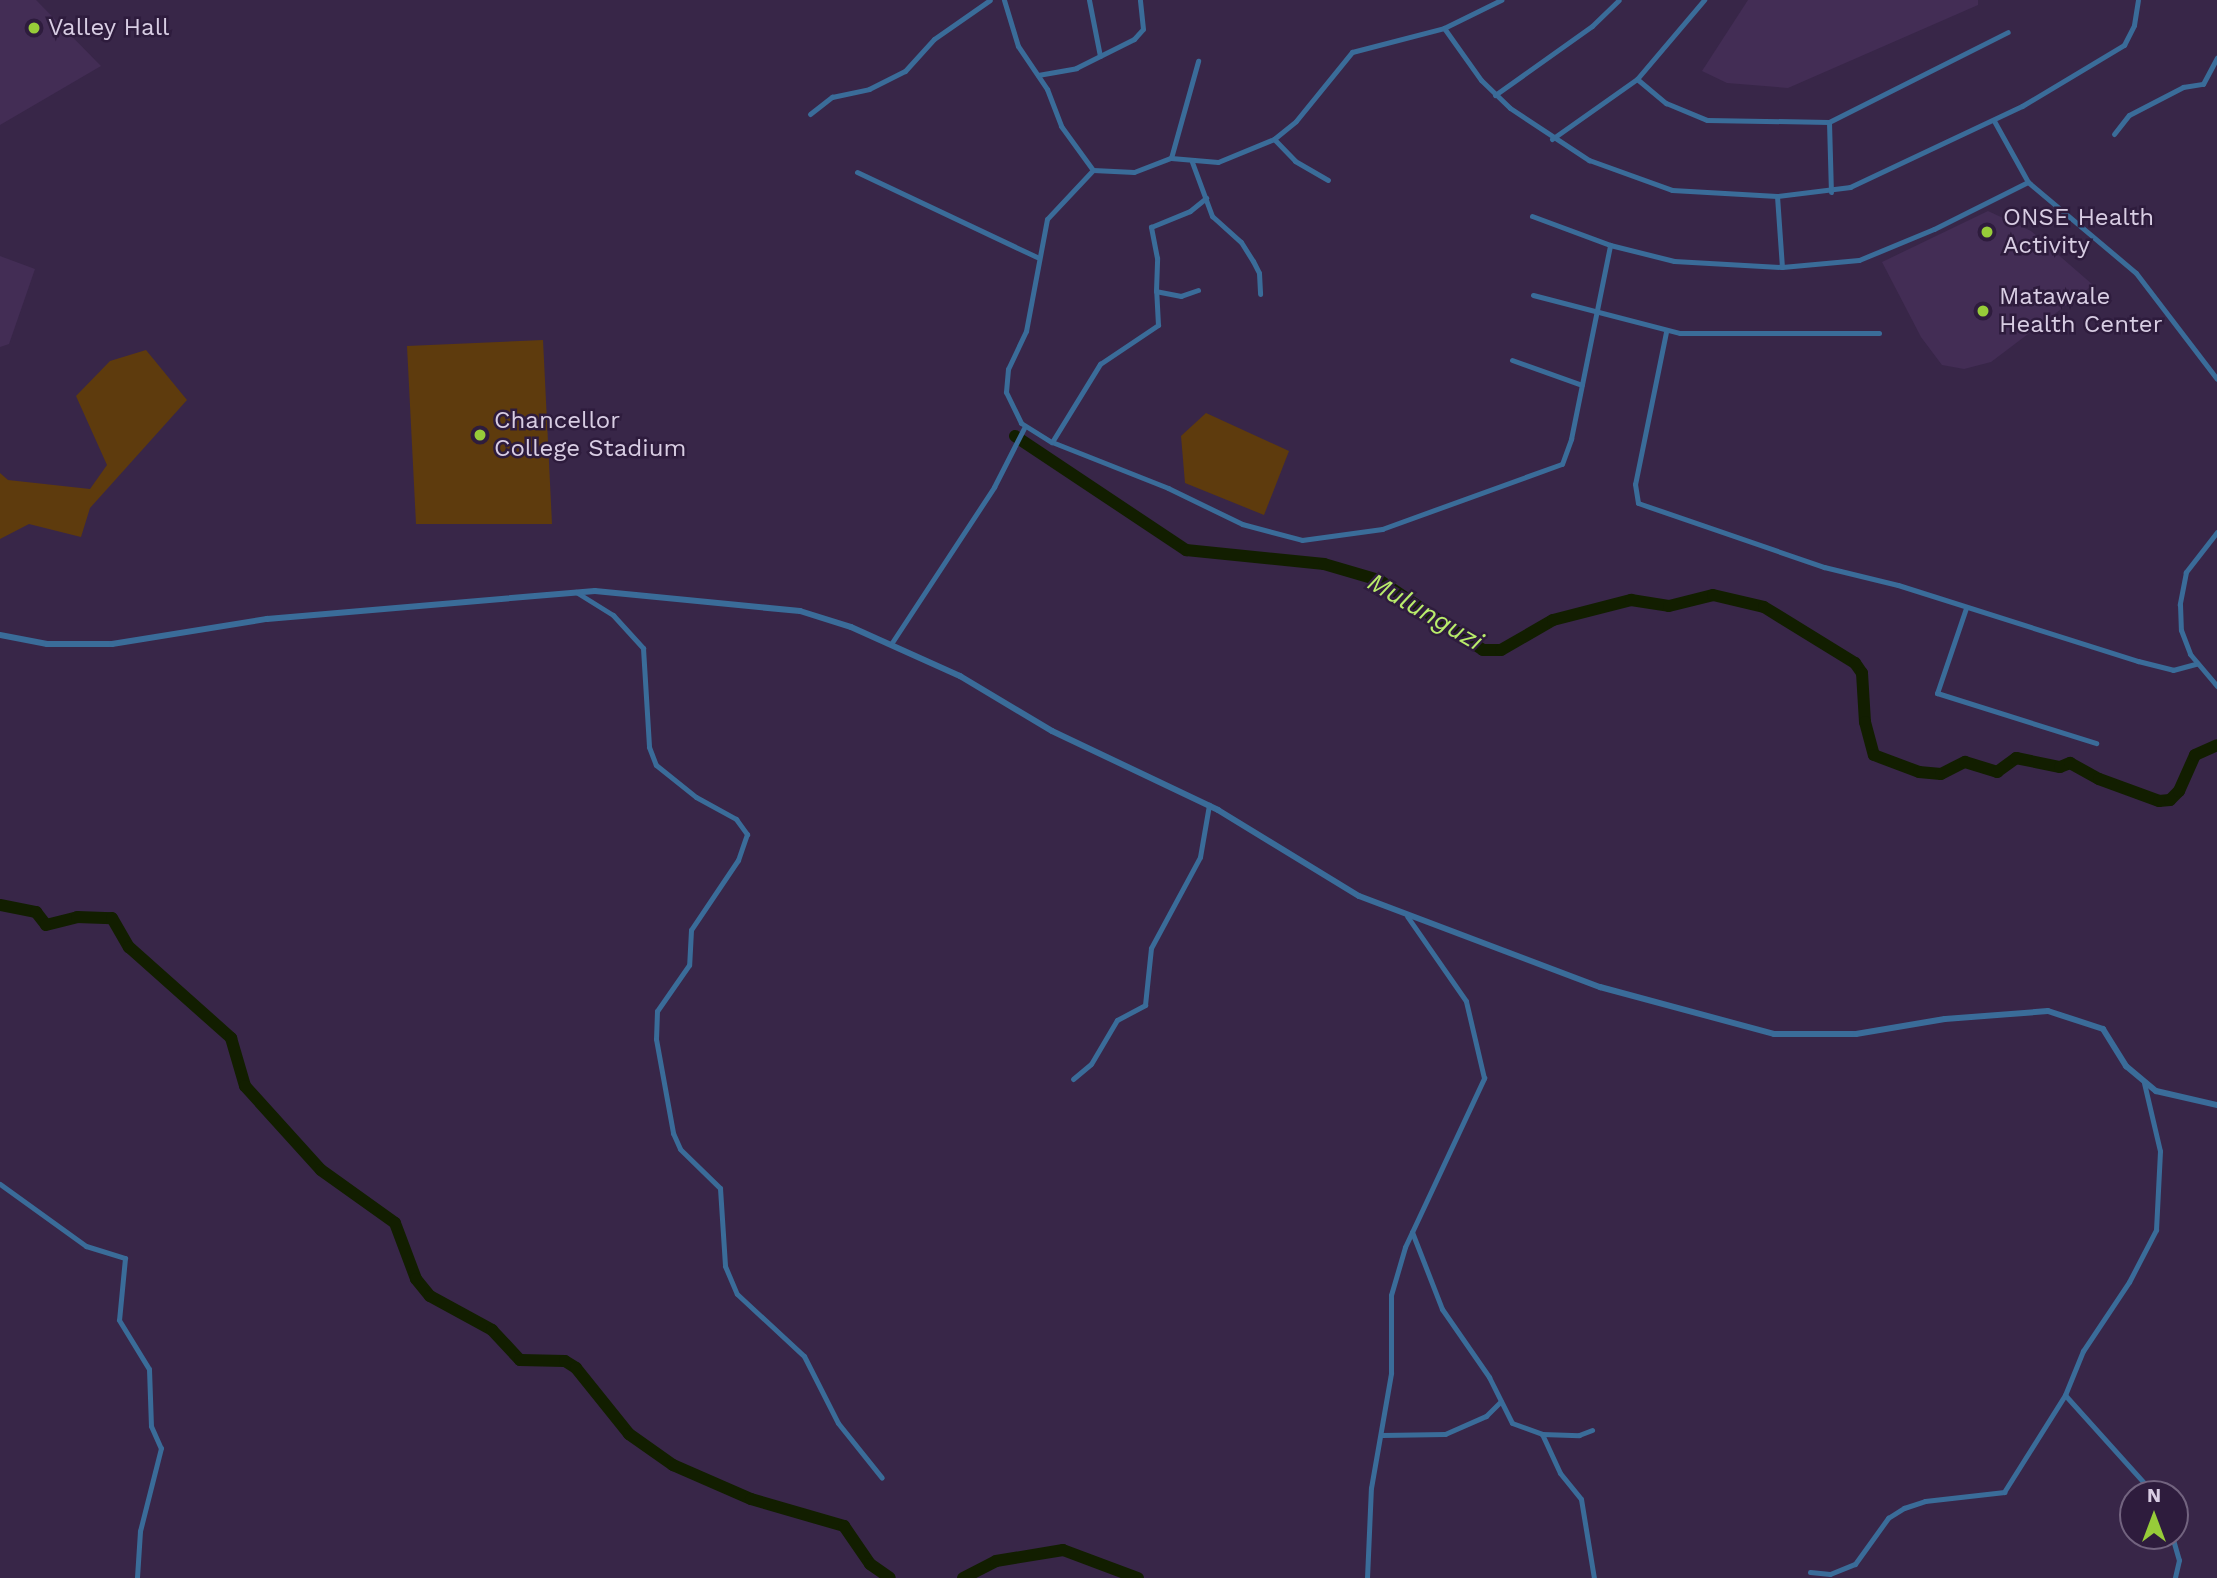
<!DOCTYPE html>
<html>
<head>
<meta charset="utf-8">
<style>
  body { margin:0 }
  #map { position:relative; width:2217px; height:1578px; overflow:hidden; background:#382648; font-family:"Work Sans",sans-serif }
  div>[style] { position:absolute }
  [style*='--x'] { left:calc(var(--x)*1px); top:calc(var(--y)*1px); width:calc(var(--w)*1px); rotate:calc(var(--a)*1deg) }
  .built>* { inset:0; background:#432d55 }
  .green>* { inset:0; background:#5e3b0d }
  .river>* { height:12px; margin:-6px; padding:0 6px; transform-origin:6px; border-radius:6px; background:#121e00 }
  .minor>* { height:5px; margin:-2.5px; padding:0 2.5px; transform-origin:2.5px; border-radius:2.5px; background:#3a6c99 }
  .tertiary>* { height:6px; margin:-3px; padding:0 3px; transform-origin:3px; border-radius:3px; background:#3a6c99 }
  .dots>* { width:19px; height:19px; translate:-50% -50%; box-sizing:border-box; border:4px solid #2e1c3d; border-radius:50% }
  span { translate:-50% -50%; white-space:nowrap; text-align:center; line-height:1.15; -webkit-text-stroke:5px #2e1c3d; paint-order:stroke }
  .poi-label { font-size:24px; color:#d8cde3 }
  .left { translate:0 -50%; text-align:left }
  .water-label { font-size:26px; color:#baee6b; font-style:italic }
  .north { position:absolute; left:2119px; top:1480px; width:70px; height:70px; box-sizing:border-box; background:#2e1c3d; border:2px solid #72637f; border-radius:50%; rotate:0deg; font-size:19px; font-weight:700; line-height:28px; text-align:center; color:#d8cde3 }
  .north::after { content:''; display:block; margin:auto; width:24px; height:32px; background:#97cc39; clip-path:polygon(50% 0,100% 100%,50% 72%,0 100%) }
</style>
</head>
<body>
<div id="map">
  <div class="built">
    <div style="clip-path:polygon(0 0,36px 0,101px 66px,0 125px)"></div>
    <div style="clip-path:polygon(1748px 0,1978px 0,1978px 5px,1788px 88px,1727px 83px,1702px 71px)"></div>
    <div style="clip-path:polygon(1988px 211px,2031px 231px,2093px 285px,1991px 362px,1964px 369px,1942px 365px,1921px 337px,1882px 262px)"></div>
    <div style="clip-path:polygon(0 256px,35px 269px,9px 344px,0 347px)"></div>
  </div>
  <div class="green">
    <div style="clip-path:polygon(543px 340px,552px 524px,416px 524px,407px 346px)"></div>
    <div style="clip-path:polygon(146px 350px,187px 400px,90px 508px,81px 537px,29px 524px,0 539px,0 473px,8px 480px,90px 489px,107px 465px,76px 396px,110px 361px)"></div>
    <div style="clip-path:polygon(1206px 413px,1289px 451px,1264px 515px,1185px 483px,1181px 436px)"></div>
  </div>
  <div class="river">
    <div style="--x:1015;--y:436;--w:206;--a:33.7"></div>
    <div style="--x:1186;--y:550;--w:139;--a:5.8"></div>
    <div style="--x:1324;--y:564;--w:57;--a:16.2"></div>
    <div style="--x:1379;--y:580;--w:125;--a:33.9"></div>
    <div style="--x:1483;--y:650;--w:18;--a:0"></div>
    <div style="--x:1501;--y:650;--w:60;--a:-30"></div>
    <div style="--x:1553;--y:620;--w:81;--a:-14.4"></div>
    <div style="--x:1631;--y:600;--w:38;--a:9"></div>
    <div style="--x:1669;--y:606;--w:45;--a:-14"></div>
    <div style="--x:1713;--y:595;--w:52;--a:13.2"></div>
    <div style="--x:1764;--y:607;--w:107;--a:31.6"></div>
    <div style="--x:1855;--y:663;--w:12;--a:55"></div>
    <div style="--x:1862;--y:673;--w:49;--a:86.5"></div>
    <div style="--x:1865;--y:722;--w:34;--a:75"></div>
    <div style="--x:1874;--y:755;--w:48;--a:20.7"></div>
    <div style="--x:1919;--y:772;--w:22;--a:5"></div>
    <div style="--x:1941;--y:774;--w:27;--a:-27"></div>
    <div style="--x:1965;--y:762;--w:34;--a:17"></div>
    <div style="--x:1997;--y:772;--w:24;--a:-36"></div>
    <div style="--x:2016;--y:758;--w:45;--a:11.6"></div>
    <div style="--x:2060;--y:767;--w:11;--a:-22"></div>
    <div style="--x:2070;--y:763;--w:33;--a:29"></div>
    <div style="--x:2099;--y:779;--w:64;--a:20.1"></div>
    <div style="--x:2159;--y:801;--w:11;--a:-5"></div>
    <div style="--x:2170;--y:800;--w:13;--a:-45"></div>
    <div style="--x:2179;--y:791;--w:39;--a:-66"></div>
    <div style="--x:2195;--y:755;--w:24;--a:-24"></div>
    <div style="--x:0;--y:905;--w:37;--a:11"></div>
    <div style="--x:36;--y:912;--w:16;--a:52"></div>
    <div style="--x:46;--y:925;--w:32;--a:-14"></div>
    <div style="--x:77;--y:917;--w:35;--a:2"></div>
    <div style="--x:112;--y:918;--w:34;--a:60"></div>
    <div style="--x:129;--y:947;--w:137;--a:41.7"></div>
    <div style="--x:231;--y:1038;--w:50;--a:73.7"></div>
    <div style="--x:245;--y:1086;--w:113;--a:47.9"></div>
    <div style="--x:321;--y:1170;--w:91;--a:35.6"></div>
    <div style="--x:395;--y:1223;--w:60;--a:69.4"></div>
    <div style="--x:416;--y:1279;--w:22;--a:51"></div>
    <div style="--x:430;--y:1296;--w:71;--a:28.7"></div>
    <div style="--x:492;--y:1330;--w:41;--a:47"></div>
    <div style="--x:520;--y:1360;--w:45;--a:1.3"></div>
    <div style="--x:565;--y:1361;--w:13;--a:32"></div>
    <div style="--x:576;--y:1368;--w:85;--a:51.2"></div>
    <div style="--x:629;--y:1434;--w:54;--a:35.2"></div>
    <div style="--x:673;--y:1465;--w:85;--a:23.6"></div>
    <div style="--x:751;--y:1499;--w:97;--a:16.2"></div>
    <div style="--x:844;--y:1526;--w:46;--a:55.6"></div>
    <div style="--x:870;--y:1564;--w:24;--a:35"></div>
    <div style="--x:963;--y:1578;--w:37;--a:-27"></div>
    <div style="--x:996;--y:1561;--w:68;--a:-9.3"></div>
    <div style="--x:1063;--y:1550;--w:80;--a:20.5"></div>
  </div>
  <div class="minor">
    <div style="--x:1004;--y:0;--w:48;--a:73.1"></div>
    <div style="--x:1018;--y:46;--w:52;--a:56"></div>
    <div style="--x:1047;--y:89;--w:40;--a:69"></div>
    <div style="--x:1061;--y:126;--w:54;--a:54"></div>
    <div style="--x:1093;--y:170;--w:41;--a:2.8"></div>
    <div style="--x:1134;--y:172;--w:40;--a:-21"></div>
    <div style="--x:1171;--y:158;--w:47;--a:4.9"></div>
    <div style="--x:1218;--y:162;--w:61;--a:-22.3"></div>
    <div style="--x:1274;--y:139;--w:28;--a:-39"></div>
    <div style="--x:1296;--y:121;--w:89;--a:-50.9"></div>
    <div style="--x:1352;--y:52;--w:95;--a:-14.6"></div>
    <div style="--x:1444;--y:28;--w:64;--a:-26.2"></div>
    <div style="--x:1089;--y:0;--w:57;--a:78.9"></div>
    <div style="--x:1444;--y:28;--w:64;--a:54.6"></div>
    <div style="--x:1481;--y:80;--w:40;--a:44"></div>
    <div style="--x:1510;--y:108;--w:95;--a:33.4"></div>
    <div style="--x:1589;--y:160;--w:88;--a:19.9"></div>
    <div style="--x:1672;--y:190;--w:105;--a:3.3"></div>
    <div style="--x:1777;--y:196;--w:74;--a:-7"></div>
    <div style="--x:1850;--y:187;--w:190;--a:-25.2"></div>
    <div style="--x:2022;--y:106;--w:119;--a:-30.9"></div>
    <div style="--x:2124;--y:45;--w:22;--a:-63"></div>
    <div style="--x:2134;--y:25;--w:25;--a:-81"></div>
    <div style="--x:1038;--y:75;--w:39;--a:-10"></div>
    <div style="--x:1076;--y:68;--w:65;--a:-26.6"></div>
    <div style="--x:1134;--y:39;--w:13;--a:-48"></div>
    <div style="--x:1143;--y:29;--w:29;--a:-96"></div>
    <div style="--x:1637;--y:79;--w:38;--a:40"></div>
    <div style="--x:1666;--y:103;--w:44;--a:22.5"></div>
    <div style="--x:1707;--y:120;--w:122;--a:0.9"></div>
    <div style="--x:1829;--y:122;--w:200;--a:-26.7"></div>
    <div style="--x:1495;--y:95;--w:119;--a:-35.4"></div>
    <div style="--x:1592;--y:26;--w:37;--a:-44"></div>
    <div style="--x:810;--y:114;--w:28;--a:-38"></div>
    <div style="--x:832;--y:97;--w:38;--a:-12"></div>
    <div style="--x:869;--y:89;--w:40;--a:-26.6"></div>
    <div style="--x:905;--y:71;--w:43;--a:-47.8"></div>
    <div style="--x:934;--y:39;--w:68;--a:-34.9"></div>
    <div style="--x:1829;--y:122;--w:70;--a:88.4"></div>
    <div style="--x:2114;--y:134;--w:24;--a:-52"></div>
    <div style="--x:2129;--y:115;--w:61;--a:-27.4"></div>
    <div style="--x:2183;--y:87;--w:20;--a:-9"></div>
    <div style="--x:2203;--y:84;--w:30;--a:-62"></div>
    <div style="--x:1274;--y:139;--w:30;--a:46"></div>
    <div style="--x:1295;--y:161;--w:38;--a:30"></div>
    <div style="--x:1552;--y:139;--w:104;--a:-35.2"></div>
    <div style="--x:1637;--y:79;--w:104;--a:-49.7"></div>
    <div style="--x:1171;--y:158;--w:101;--a:-74.4"></div>
    <div style="--x:1192;--y:162;--w:58;--a:69.7"></div>
    <div style="--x:1212;--y:216;--w:39;--a:42"></div>
    <div style="--x:1241;--y:242;--w:22;--a:58"></div>
    <div style="--x:1253;--y:261;--w:13;--a:63"></div>
    <div style="--x:1259;--y:273;--w:21;--a:87"></div>
    <div style="--x:1093;--y:170;--w:67;--a:133.2"></div>
    <div style="--x:1047;--y:219;--w:114;--a:100.6"></div>
    <div style="--x:1026;--y:331;--w:42;--a:115.3"></div>
    <div style="--x:1008;--y:369;--w:23;--a:95"></div>
    <div style="--x:1006;--y:392;--w:34;--a:64"></div>
    <div style="--x:1021;--y:423;--w:36;--a:32"></div>
    <div style="--x:1052;--y:442;--w:125;--a:21.6"></div>
    <div style="--x:1168;--y:488;--w:82;--a:25.9"></div>
    <div style="--x:1242;--y:524;--w:62;--a:14.9"></div>
    <div style="--x:1302;--y:540;--w:81;--a:-7.8"></div>
    <div style="--x:1382;--y:529;--w:191;--a:-19.9"></div>
    <div style="--x:1562;--y:464;--w:27;--a:-70"></div>
    <div style="--x:1571;--y:439;--w:198;--a:-78.6"></div>
    <div style="--x:857;--y:172;--w:199;--a:25.3"></div>
    <div style="--x:2028;--y:182;--w:141;--a:40.1"></div>
    <div style="--x:2136;--y:273;--w:133;--a:52.6"></div>
    <div style="--x:1777;--y:196;--w:71;--a:86"></div>
    <div style="--x:1532;--y:216;--w:83;--a:20.4"></div>
    <div style="--x:1610;--y:245;--w:66;--a:14"></div>
    <div style="--x:1674;--y:261;--w:108;--a:3.2"></div>
    <div style="--x:1782;--y:267;--w:77;--a:-5.2"></div>
    <div style="--x:1859;--y:260;--w:81;--a:-22.5"></div>
    <div style="--x:1934;--y:229;--w:105;--a:-26.6"></div>
    <div style="--x:2028;--y:182;--w:70;--a:-119.1"></div>
    <div style="--x:1198;--y:290;--w:18;--a:161"></div>
    <div style="--x:1181;--y:296;--w:25;--a:-169"></div>
    <div style="--x:1156;--y:291;--w:33;--a:-88"></div>
    <div style="--x:1157;--y:258;--w:32;--a:-101"></div>
    <div style="--x:1151;--y:227;--w:42;--a:-22.3"></div>
    <div style="--x:1190;--y:211;--w:21;--a:-39"></div>
    <div style="--x:1533;--y:295;--w:152;--a:14.5"></div>
    <div style="--x:1680;--y:333;--w:199;--a:0"></div>
    <div style="--x:1666;--y:332;--w:155;--a:101.5"></div>
    <div style="--x:1635;--y:484;--w:19;--a:81"></div>
    <div style="--x:1638;--y:503;--w:197;--a:19"></div>
    <div style="--x:1824;--y:567;--w:76;--a:13.7"></div>
    <div style="--x:1898;--y:585;--w:252;--a:17.6"></div>
    <div style="--x:2138;--y:661;--w:36;--a:14"></div>
    <div style="--x:2173;--y:670;--w:24;--a:-15"></div>
    <div style="--x:1512;--y:360;--w:74;--a:19.7"></div>
    <div style="--x:1052;--y:442;--w:92;--a:-58.4"></div>
    <div style="--x:1100;--y:364;--w:70;--a:-33.9"></div>
    <div style="--x:1158;--y:325;--w:34;--a:-93"></div>
    <div style="--x:2217;--y:532;--w:51;--a:127.8"></div>
    <div style="--x:2186;--y:572;--w:33;--a:101"></div>
    <div style="--x:2180;--y:604;--w:26;--a:88"></div>
    <div style="--x:2181;--y:630;--w:26;--a:69"></div>
    <div style="--x:2190;--y:654;--w:42;--a:49.8"></div>
    <div style="--x:576;--y:592;--w:44;--a:31.9"></div>
    <div style="--x:613;--y:615;--w:45;--a:47.7"></div>
    <div style="--x:643;--y:648;--w:99;--a:86.5"></div>
    <div style="--x:649;--y:747;--w:19;--a:69"></div>
    <div style="--x:656;--y:765;--w:51;--a:38.7"></div>
    <div style="--x:696;--y:797;--w:46;--a:28.8"></div>
    <div style="--x:736;--y:819;--w:19;--a:54"></div>
    <div style="--x:747;--y:834;--w:28;--a:109"></div>
    <div style="--x:738;--y:860;--w:84;--a:123.9"></div>
    <div style="--x:691;--y:930;--w:35;--a:93"></div>
    <div style="--x:689;--y:965;--w:56;--a:124.8"></div>
    <div style="--x:657;--y:1011;--w:28;--a:92"></div>
    <div style="--x:656;--y:1039;--w:96;--a:79.7"></div>
    <div style="--x:673;--y:1133;--w:17;--a:66"></div>
    <div style="--x:680;--y:1149;--w:56;--a:44.3"></div>
    <div style="--x:720;--y:1188;--w:78;--a:86.3"></div>
    <div style="--x:725;--y:1266;--w:30;--a:67"></div>
    <div style="--x:737;--y:1294;--w:91;--a:42.8"></div>
    <div style="--x:804;--y:1356;--w:75;--a:63.1"></div>
    <div style="--x:838;--y:1423;--w:70;--a:51.3"></div>
    <div style="--x:1966;--y:608;--w:90;--a:108.8"></div>
    <div style="--x:1937;--y:693;--w:167;--a:17.5"></div>
    <div style="--x:891;--y:644;--w:188;--a:-56.7"></div>
    <div style="--x:994;--y:487;--w:66;--a:-63"></div>
    <div style="--x:1073;--y:1079;--w:23;--a:-40"></div>
    <div style="--x:1091;--y:1064;--w:51;--a:-59.4"></div>
    <div style="--x:1117;--y:1020;--w:32;--a:-28"></div>
    <div style="--x:1145;--y:1005;--w:57;--a:-84"></div>
    <div style="--x:1151;--y:948;--w:103;--a:-61.7"></div>
    <div style="--x:1200;--y:857;--w:53;--a:-80.2"></div>
    <div style="--x:0;--y:1184;--w:106;--a:35.8"></div>
    <div style="--x:86;--y:1246;--w:41;--a:17.1"></div>
    <div style="--x:125;--y:1258;--w:62;--a:95.5"></div>
    <div style="--x:119;--y:1320;--w:57;--a:58.5"></div>
    <div style="--x:149;--y:1369;--w:57;--a:88"></div>
    <div style="--x:151;--y:1426;--w:24;--a:66"></div>
    <div style="--x:161;--y:1448;--w:86;--a:104.2"></div>
    <div style="--x:140;--y:1531;--w:47;--a:93.7"></div>
    <div style="--x:1412;--y:1232;--w:83;--a:68.7"></div>
    <div style="--x:1442;--y:1309;--w:83;--a:55.3"></div>
    <div style="--x:1489;--y:1377;--w:51;--a:63.4"></div>
    <div style="--x:1512;--y:1423;--w:32;--a:20"></div>
    <div style="--x:1542;--y:1434;--w:43;--a:65.2"></div>
    <div style="--x:1560;--y:1473;--w:33;--a:51"></div>
    <div style="--x:1581;--y:1499;--w:80;--a:80.7"></div>
    <div style="--x:2065;--y:1395;--w:133;--a:48"></div>
    <div style="--x:1542;--y:1434;--w:37;--a:2"></div>
    <div style="--x:1579;--y:1435;--w:14;--a:-21"></div>
    <div style="--x:1382;--y:1435;--w:63;--a:-0.9"></div>
    <div style="--x:1445;--y:1434;--w:45;--a:-23.7"></div>
    <div style="--x:1486;--y:1416;--w:21;--a:-45"></div>
    <div style="--x:2172;--y:1536;--w:25;--a:74"></div>
    <div style="--x:2179;--y:1560;--w:18;--a:103"></div>
    <div style="--x:1810;--y:1572;--w:20;--a:6"></div>
    <div style="--x:1830;--y:1574;--w:27;--a:-22"></div>
    <div style="--x:1855;--y:1564;--w:57;--a:-54.3"></div>
    <div style="--x:1888;--y:1518;--w:19;--a:-32"></div>
    <div style="--x:1904;--y:1508;--w:22;--a:-18"></div>
    <div style="--x:1925;--y:1501;--w:80;--a:-6.5"></div>
    <div style="--x:2004;--y:1492;--w:115;--a:-57.8"></div>
    <div style="--x:2065;--y:1395;--w:48;--a:-67.8"></div>
    <div style="--x:2083;--y:1351;--w:83;--a:-56.3"></div>
    <div style="--x:2129;--y:1282;--w:59;--a:-62.6"></div>
    <div style="--x:2156;--y:1230;--w:79;--a:-87.1"></div>
    <div style="--x:2160;--y:1151;--w:70;--a:-103.2"></div>
    <div style="--x:1367;--y:1578;--w:90;--a:-87.5"></div>
    <div style="--x:1371;--y:1488;--w:117;--a:-80.1"></div>
    <div style="--x:1391;--y:1373;--w:78;--a:-90"></div>
    <div style="--x:1391;--y:1295;--w:50;--a:-73.7"></div>
    <div style="--x:1405;--y:1247;--w:187;--a:-64.9"></div>
    <div style="--x:1484;--y:1078;--w:79;--a:-103.2"></div>
    <div style="--x:1466;--y:1001;--w:103;--a:-124.8"></div>
  </div>
  <div class="tertiary">
    <div style="--x:0;--y:635;--w:48;--a:10.8"></div>
    <div style="--x:47;--y:644;--w:65;--a:0"></div>
    <div style="--x:112;--y:644;--w:157;--a:-9.2"></div>
    <div style="--x:267;--y:619;--w:329;--a:-4.9"></div>
    <div style="--x:595;--y:591;--w:206;--a:5.6"></div>
    <div style="--x:800;--y:611;--w:53;--a:17.4"></div>
    <div style="--x:851;--y:627;--w:120;--a:24.2"></div>
    <div style="--x:960;--y:676;--w:107;--a:30.9"></div>
    <div style="--x:1052;--y:731;--w:184;--a:25.4"></div>
    <div style="--x:1218;--y:810;--w:165;--a:31.4"></div>
    <div style="--x:1359;--y:896;--w:258;--a:20.7"></div>
    <div style="--x:1600;--y:987;--w:180;--a:15.1"></div>
    <div style="--x:1774;--y:1034;--w:82;--a:0"></div>
    <div style="--x:1856;--y:1034;--w:90;--a:-9.6"></div>
    <div style="--x:1945;--y:1019;--w:103;--a:-4.4"></div>
    <div style="--x:2048;--y:1011;--w:58;--a:18.1"></div>
    <div style="--x:2103;--y:1029;--w:44;--a:58.1"></div>
    <div style="--x:2126;--y:1066;--w:39;--a:40"></div>
    <div style="--x:2156;--y:1091;--w:63;--a:12.9"></div>
  </div>
  <div class="dots">
    <div style="left:34px;top:28px;background:#97cc39"></div>
    <div style="left:1987px;top:232px;background:#97cc39"></div>
    <div style="left:1983px;top:311px;background:#97cc39"></div>
    <div style="left:480px;top:435px;background:#97cc39"></div>
  </div>
  <div class="poi-label">
    <span class="left" style="left:48px;top:28px">Valley Hall</span>
    <span class="left" style="left:2003px;top:232px">ONSE Health<br>Activity</span>
    <span class="left" style="left:1999px;top:311px">Matawale<br>Health Center</span>
    <span class="left" style="left:494px;top:435px">Chancellor<br>College Stadium</span>
  </div>
  <div class="water-label">
    <span style="left:1425px;top:612px;rotate:30deg">Mulunguzi</span>
  </div>
  <div class="north">N</div>
</div>
</body>
</html>
